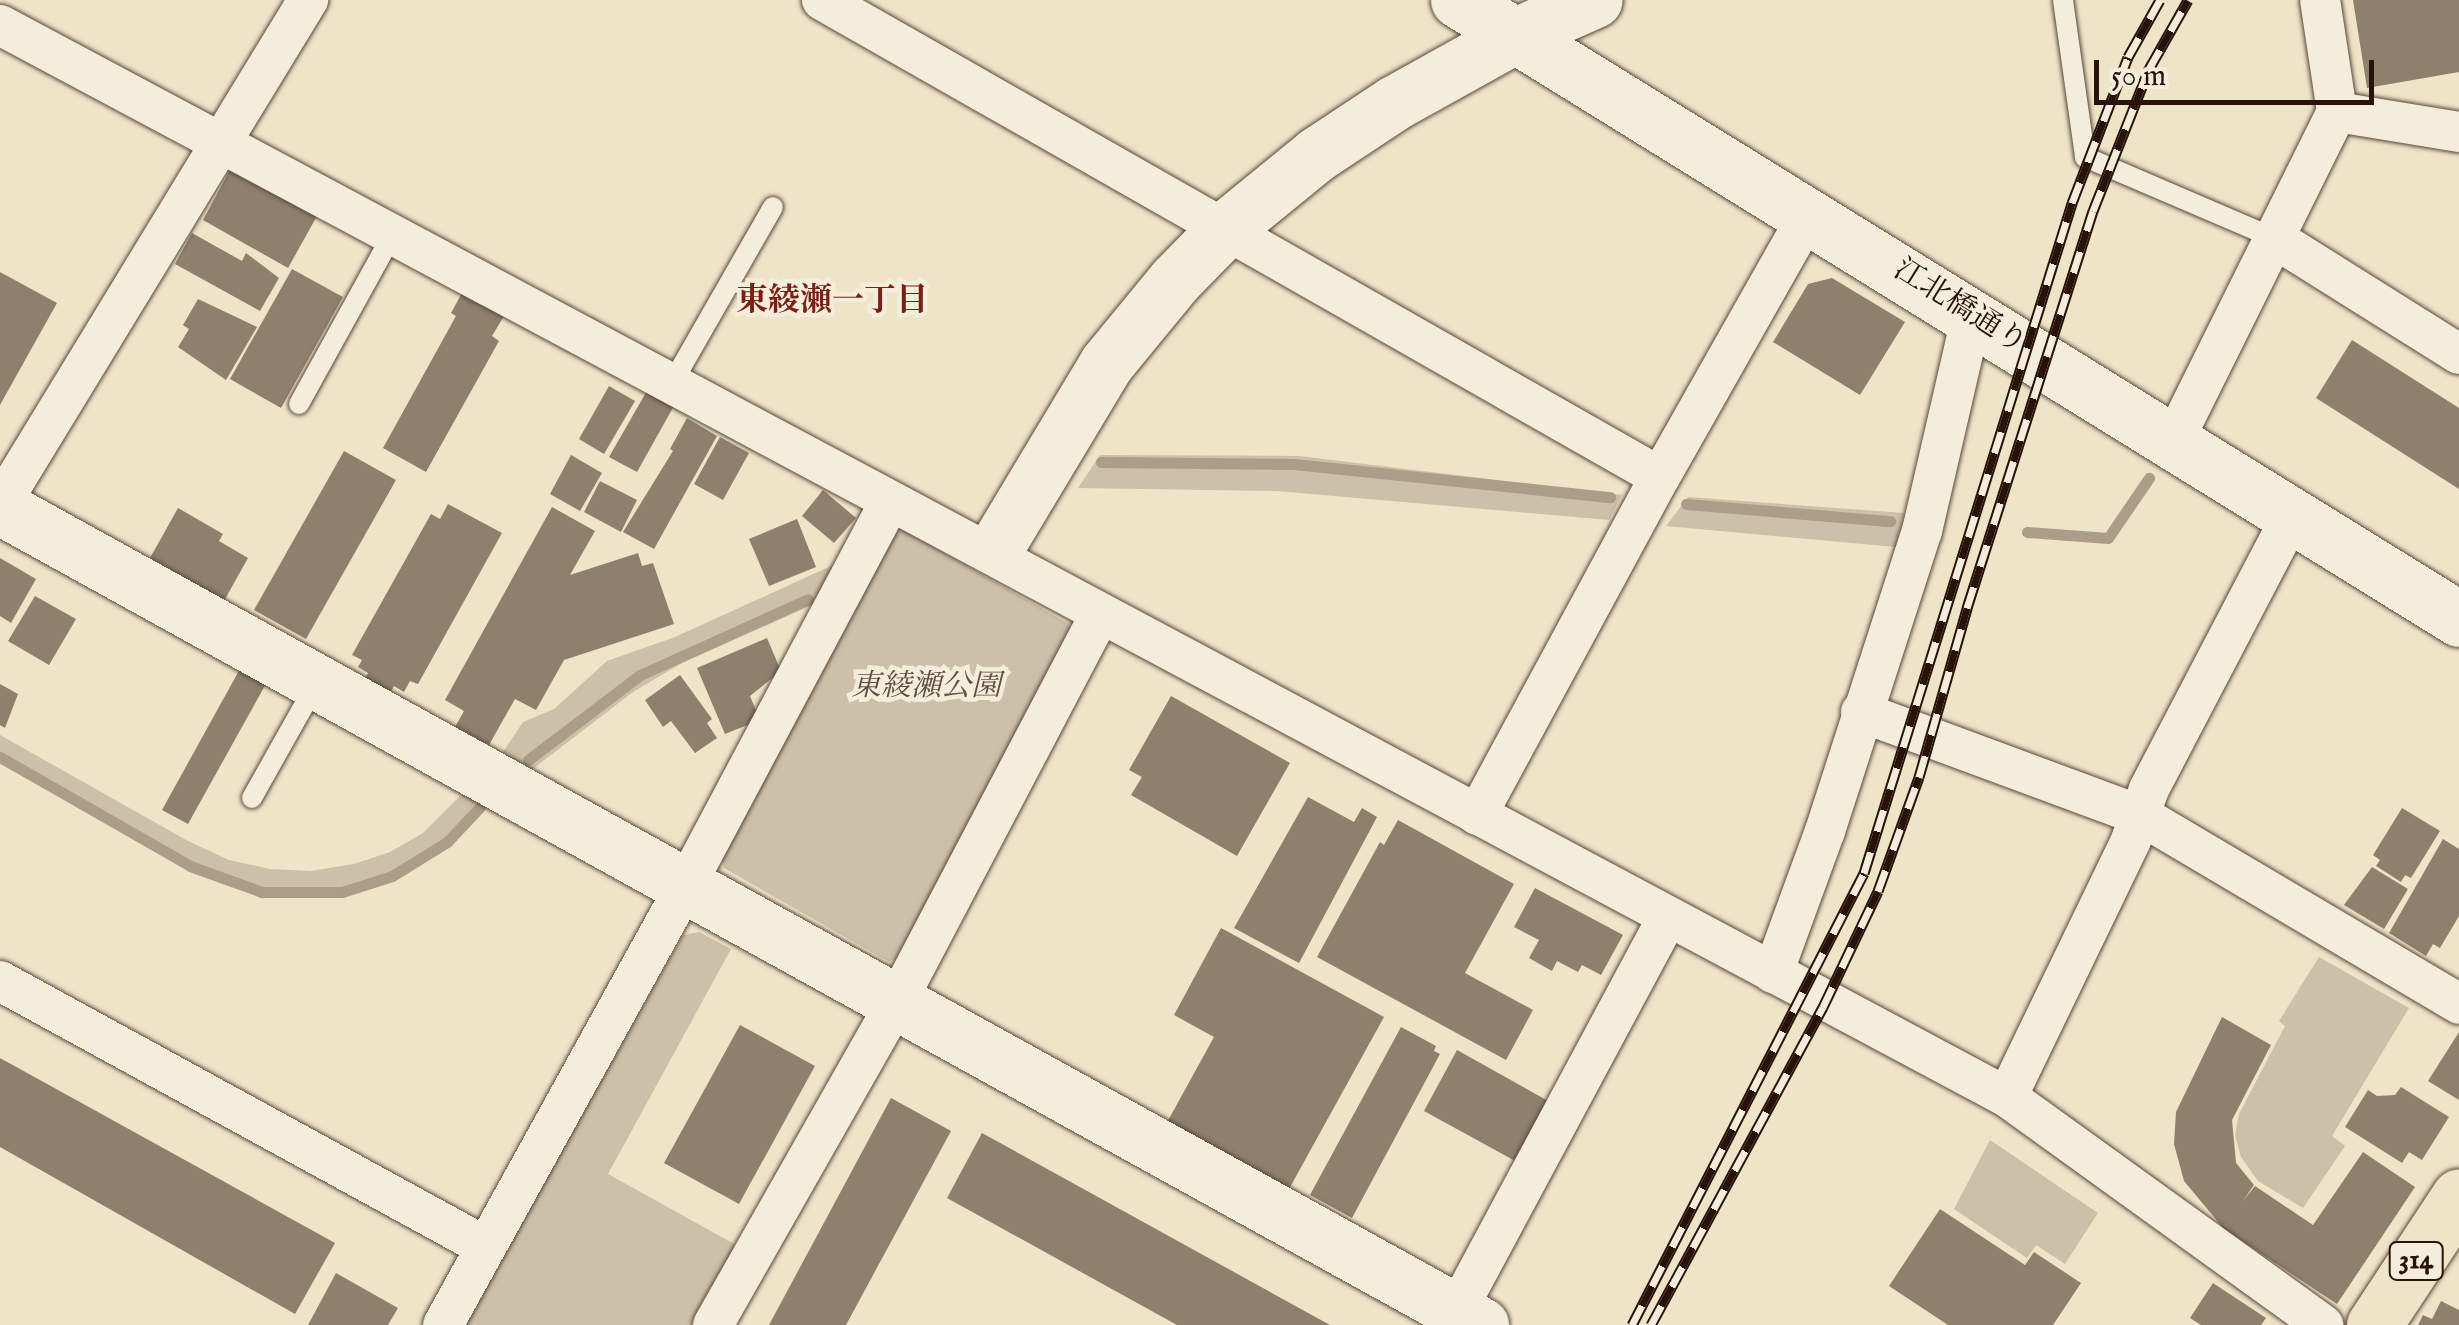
<!DOCTYPE html>
<html>
<head>
<meta charset="utf-8">
<style>
  body { margin:0 }
  #map { position:relative; width:2459px; height:1325px; overflow:hidden; background:#eee4c8; font-family:"IM FELL English","Noto Serif JP",serif }
  div>[style] { position:absolute }
  [style*='--x'] { left:calc(var(--x)*1px); top:calc(var(--y)*1px); width:calc(var(--w)*1px); rotate:calc(var(--a)*1deg) }
  .green>* { inset:0; background:#ccc0a8 }
  .stream>* { height:11px; margin:-5.5px; padding:0 5.5px; transform-origin:5.5px; border-radius:5.5px; background:#ab9d87 }
  .building>* { inset:0; background:#8f7f6d }
  .roads { filter:drop-shadow(0 0 2px #5a463a) drop-shadow(0 0 2px #5a463a) }
  .lane>* { height:20px; margin:-10px; padding:0 10px; transform-origin:10px; border-radius:10px; background:#f4eddb }
  .street>* { height:40px; margin:-20px; padding:0 20px; transform-origin:20px; border-radius:20px; background:#f4eddb }
  .secondary>* { height:55px; margin:-27.5px; padding:0 27.5px; transform-origin:27.5px; border-radius:27.5px; background:#f4eddb }
  .primary>* { height:55px; margin:-27.5px; padding:0 27.5px; transform-origin:27.5px; border-radius:27.5px; background:#eee4c8 }
  .rail>* { height:11px; margin-top:-5.5px; transform-origin:0; background:repeating-linear-gradient(90deg,#f4eddb 0 22px,#28120a 0 44px); box-sizing:border-box; border-block:2px solid #28120a }
  span { translate:-50% -50%; white-space:nowrap; text-align:center; line-height:1.15; -webkit-text-stroke:9px #f4eddb; paint-order:stroke }
  .shield-label span { padding:2px 8px; background:#f4eddb; border:2px solid; border-radius:8px; -webkit-text-stroke-width:0 }
  .shield-label { font-size:28px; color:#28120a; font-weight:700 }
  .street-label { font-size:30px; color:#28120a }
  .park-label { font-size:30px; color:#614f41; font-style:italic }
  .neighbourhood-label { font-size:32px; color:#7a1f14; font-weight:700 }
  .scale { position:absolute; left:2094px; top:60px; width:280px; height:45px; box-sizing:border-box; border:5px solid #28120a; border-top:0; padding-left:12px; font-size:30px; line-height:35px; white-space:nowrap; color:#28120a; -webkit-text-stroke:8px #f4eddb; paint-order:stroke }
</style>
</head>
<body>
<div id="map">
  <div class="green">
    <div style="clip-path:polygon(1100px 455px,1299px 456px,1622px 495px,1609px 520px,1277px 491px,1078px 488px)"></div>
    <div style="clip-path:polygon(1688px 497px,1904px 513px,1896px 547px,1666px 526px)"></div>
    <div style="clip-path:polygon(904px 530px,1069px 624px,1074px 636px,901px 957px,889px 962px,724px 868px,721px 853px,885px 536px)"></div>
    <div style="clip-path:polygon(842px 561px,819px 602px,682px 663px,633px 692px,530px 771px,501px 755px,523px 722px,554px 709px,607px 661px,675px 637px)"></div>
    <div style="clip-path:polygon(0 735px,188px 841px,229px 860px,270px 869px,311px 871px,354px 864px,390px 852px,423px 833px,466px 790px,489px 803px,445px 848px,398px 878px,337px 896px,276px 898px,199px 874px,0 764px)"></div>
    <div style="clip-path:polygon(699px 932px,731px 949px,608px 1174px,736px 1245px,692px 1325px,464px 1325px,683px 935px)"></div>
    <div style="clip-path:polygon(2319px 957px,2409px 1008px,2332px 1136px,2345px 1146px,2303px 1208px,2258px 1181px,2241px 1157px,2235px 1135px,2239px 1114px,2285px 1026px,2279px 1021px)"></div>
    <div style="clip-path:polygon(1990px 1140px,2098px 1213px,2065px 1264px,2036px 1245px,2027px 1258px,1954px 1209px)"></div>
  </div>
  <div class="stream">
    <div style="--x:1101;--y:462;--w:193;--a:0.6"></div>
    <div style="--x:1294;--y:464;--w:318;--a:6"></div>
    <div style="--x:1686;--y:504;--w:205;--a:4.8"></div>
    <div style="--x:2027;--y:532;--w:81;--a:4.2"></div>
    <div style="--x:2108;--y:538;--w:73;--a:-55.7"></div>
    <div style="--x:0;--y:757;--w:219;--a:29.8"></div>
    <div style="--x:190;--y:866;--w:77;--a:19.9"></div>
    <div style="--x:262;--y:892;--w:80;--a:0"></div>
    <div style="--x:342;--y:892;--w:52;--a:-17.7"></div>
    <div style="--x:392;--y:876;--w:65;--a:-31.7"></div>
    <div style="--x:447;--y:842;--w:48;--a:-46.7"></div>
    <div style="--x:528;--y:760;--w:141;--a:-37.2"></div>
    <div style="--x:640;--y:675;--w:184;--a:-24.3"></div>
  </div>
  <div class="building">
    <div style="clip-path:polygon(2353px 0,2459px 0,2459px 72px,2367px 88px)"></div>
    <div style="clip-path:polygon(231px 168px,317px 216px,288px 268px,203px 220px)"></div>
    <div style="clip-path:polygon(192px 233px,242px 261px,246px 253px,279px 278px,260px 311px,175px 264px)"></div>
    <div style="clip-path:polygon(292px 269px,343px 297px,281px 408px,230px 379px)"></div>
    <div style="clip-path:polygon(0 272px,57px 303px,0 405px)"></div>
    <div style="clip-path:polygon(1832px 278px,1905px 322px,1860px 395px,1773px 342px,1808px 284px)"></div>
    <div style="clip-path:polygon(462px 293px,504px 316px,492px 336px,499px 341px,426px 472px,383px 448px,456px 316px,451px 313px)"></div>
    <div style="clip-path:polygon(198px 299px,257px 327px,226px 380px,178px 347px,189px 329px,183px 325px)"></div>
    <div style="clip-path:polygon(2352px 340px,2459px 408px,2459px 489px,2316px 398px)"></div>
    <div style="clip-path:polygon(609px 386px,635px 401px,604px 454px,579px 439px)"></div>
    <div style="clip-path:polygon(648px 389px,675px 404px,637px 472px,609px 457px)"></div>
    <div style="clip-path:polygon(687px 418px,717px 436px,654px 549px,623px 532px,673px 451px,670px 449px)"></div>
    <div style="clip-path:polygon(720px 437px,749px 453px,723px 500px,694px 484px)"></div>
    <div style="clip-path:polygon(344px 451px,396px 480px,306px 639px,254px 610px)"></div>
    <div style="clip-path:polygon(571px 455px,602px 473px,580px 511px,550px 494px)"></div>
    <div style="clip-path:polygon(600px 481px,637px 500px,621px 532px,584px 512px)"></div>
    <div style="clip-path:polygon(823px 490px,856px 518px,834px 543px,802px 516px)"></div>
    <div style="clip-path:polygon(448px 504px,502px 533px,418px 684px,410px 681px,404px 692px,394px 686px,390px 693px,365px 679px,368px 673px,358px 667px,362px 660px,352px 655px,431px 514px,440px 519px)"></div>
    <div style="clip-path:polygon(552px 507px,595px 531px,570px 575px,638px 553px,642px 566px,653px 563px,674px 624px,564px 660px,536px 710px,515px 699px,489px 745px,455px 727px,464px 711px,445px 700px)"></div>
    <div style="clip-path:polygon(178px 508px,223px 534px,219px 541px,248px 558px,224px 601px,150px 558px)"></div>
    <div style="clip-path:polygon(797px 519px,816px 567px,769px 586px,749px 539px)"></div>
    <div style="clip-path:polygon(0 558px,36px 579px,11px 623px,0 616px)"></div>
    <div style="clip-path:polygon(35px 596px,76px 619px,49px 665px,8px 641px)"></div>
    <div style="clip-path:polygon(767px 638px,781px 671px,750px 696px,760px 720px,725px 734px,697px 668px)"></div>
    <div style="clip-path:polygon(241px 667px,267px 682px,188px 824px,162px 810px)"></div>
    <div style="clip-path:polygon(680px 675px,712px 719px,707px 723px,717px 738px,695px 753px,671px 721px,663px 727px,645px 700px)"></div>
    <div style="clip-path:polygon(0 684px,18px 694px,5px 728px,0 725px)"></div>
    <div style="clip-path:polygon(1171px 696px,1290px 763px,1237px 856px,1131px 795px,1142px 777px,1129px 770px)"></div>
    <div style="clip-path:polygon(1308px 797px,1354px 822px,1362px 808px,1377px 817px,1299px 963px,1234px 928px)"></div>
    <div style="clip-path:polygon(2402px 808px,2440px 831px,2411px 878px,2405px 875px,2401px 882px,2376px 866px,2380px 860px,2373px 855px)"></div>
    <div style="clip-path:polygon(1398px 820px,1514px 884px,1465px 973px,1533px 1010px,1506px 1060px,1317px 957px,1380px 842px,1384px 845px)"></div>
    <div style="clip-path:polygon(2443px 839px,2459px 849px,2459px 916px,2440px 948px,2433px 944px,2426px 956px,2389px 933px)"></div>
    <div style="clip-path:polygon(2372px 867px,2408px 889px,2384px 929px,2344px 905px)"></div>
    <div style="clip-path:polygon(1535px 888px,1623px 935px,1601px 975px,1582px 965px,1578px 972px,1557px 961px,1552px 971px,1529px 958px,1539px 940px,1514px 927px)"></div>
    <div style="clip-path:polygon(1221px 928px,1384px 1017px,1289px 1189px,1165px 1126px,1214px 1037px,1174px 1015px)"></div>
    <div style="clip-path:polygon(2222px 1017px,2271px 1045px,2232px 1120px,2236px 1163px,2254px 1185px,2243px 1201px,2255px 1186px,2313px 1225px,2363px 1152px,2415px 1187px,2337px 1304px,2224px 1229px,2184px 1181px,2174px 1144px,2176px 1112px)"></div>
    <div style="clip-path:polygon(740px 1025px,815px 1066px,739px 1204px,664px 1163px)"></div>
    <div style="clip-path:polygon(1401px 1027px,1436px 1046px,1434px 1051px,1440px 1054px,1352px 1218px,1310px 1195px)"></div>
    <div style="clip-path:polygon(2459px 1032px,2459px 1100px,2428px 1081px)"></div>
    <div style="clip-path:polygon(1457px 1050px,1550px 1102px,1517px 1162px,1424px 1111px)"></div>
    <div style="clip-path:polygon(0 1058px,335px 1243px,295px 1314px,0 1147px)"></div>
    <div style="clip-path:polygon(2401px 1087px,2449px 1117px,2422px 1160px,2409px 1152px,2402px 1163px,2345px 1127px,2368px 1090px,2377px 1096px,2395px 1095px)"></div>
    <div style="clip-path:polygon(891px 1098px,951px 1131px,846px 1325px,769px 1325px)"></div>
    <div style="clip-path:polygon(982px 1133px,1330px 1325px,1177px 1325px,947px 1198px)"></div>
    <div style="clip-path:polygon(1940px 1209px,2025px 1265px,2034px 1252px,2081px 1283px,2053px 1325px,1948px 1325px,1889px 1286px)"></div>
    <div style="clip-path:polygon(336px 1273px,398px 1308px,388px 1325px,308px 1325px)"></div>
    <div style="clip-path:polygon(2213px 1283px,2266px 1318px,2261px 1325px,2201px 1325px,2190px 1318px)"></div>
    <div style="clip-path:polygon(2441px 1301px,2459px 1310px,2459px 1325px,2418px 1325px,2423px 1315px,2432px 1319px)"></div>
  </div>
  <div class="roads">
    <div class="lane">
      <div style="--x:2063;--y:0;--w:159;--a:82"></div>
      <div style="--x:2085;--y:157;--w:206;--a:23.2"></div>
      <div style="--x:671;--y:385;--w:205;--a:-60.2"></div>
      <div style="--x:299;--y:404;--w:194;--a:-61.1"></div>
      <div style="--x:252;--y:798;--w:133;--a:-60.7"></div>
    </div>
    <div class="street">
      <div style="--x:822;--y:0;--w:964;--a:29.65"></div>
      <div style="--x:0;--y:25;--w:2275;--a:28.11"></div>
      <div style="--x:2007;--y:1097;--w:390;--a:35.8"></div>
      <div style="--x:2337;--y:112;--w:124;--a:9.3"></div>
      <div style="--x:2274;--y:238;--w:218;--a:32.1"></div>
      <div style="--x:2174;--y:440;--w:366;--a:-63.6"></div>
      <div style="--x:2337;--y:112;--w:113;--a:-98.6"></div>
      <div style="--x:0;--y:505;--w:592;--a:-58.62"></div>
      <div style="--x:1861;--y:712;--w:297;--a:20.3"></div>
      <div style="--x:2140;--y:815;--w:371;--a:30.6"></div>
      <div style="--x:1477;--y:815;--w:384;--a:-61.6"></div>
      <div style="--x:1660;--y:477;--w:302;--a:-60.5"></div>
      <div style="--x:1773;--y:973;--w:151;--a:-69.9"></div>
      <div style="--x:1825;--y:831;--w:315;--a:-72.1"></div>
      <div style="--x:1922;--y:531;--w:223;--a:-77"></div>
      <div style="--x:0;--y:981;--w:554;--a:28.69"></div>
      <div style="--x:2007;--y:1097;--w:285;--a:-64.2"></div>
      <div style="--x:2131;--y:840;--w:54;--a:-70.6"></div>
      <div style="--x:2149;--y:789;--w:309;--a:-62.4"></div>
      <div style="--x:443;--y:1325;--w:500;--a:-61.08"></div>
      <div style="--x:685;--y:887;--w:437;--a:-62"></div>
      <div style="--x:713;--y:1325;--w:370;--a:-60.4"></div>
      <div style="--x:896;--y:1003;--w:438;--a:-62.3"></div>
      <div style="--x:1449;--y:1325;--w:463;--a:-61.8"></div>
    </div>
    <div class="secondary">
      <div style="--x:1458;--y:0;--w:1177;--a:31.73"></div>
      <div style="--x:0;--y:507;--w:1692;--a:28.91"></div>
      <div style="--x:998;--y:544;--w:210;--a:-59"></div>
      <div style="--x:1106;--y:364;--w:109;--a:-50.6"></div>
      <div style="--x:1175;--y:280;--w:71;--a:-45.6"></div>
      <div style="--x:1225;--y:229;--w:119;--a:-39.2"></div>
      <div style="--x:1317;--y:154;--w:92;--a:-33.5"></div>
      <div style="--x:1394;--y:103;--w:140;--a:-29.1"></div>
      <div style="--x:1516;--y:35;--w:86;--a:-23.9"></div>
    </div>
    <div class="primary">
      <div style="--x:2374;--y:1325;--w:154;--a:-56.6"></div>
    </div>
  </div>
  <div class="rail">
    <div style="--x:1632;--y:1325;--w:508;--a:-62.83"></div>
    <div style="--x:1864;--y:873;--w:702;--a:-72.75"></div>
    <div style="--x:2072;--y:203;--w:156;--a:-69"></div>
    <div style="--x:2128;--y:57;--w:65;--a:-60.7"></div>
    <div style="--x:1651;--y:1325;--w:362;--a:-61.6"></div>
    <div style="--x:1823;--y:1007;--w:128;--a:-64.6"></div>
    <div style="--x:1878;--y:891;--w:121;--a:-70.2"></div>
    <div style="--x:1919;--y:777;--w:176;--a:-74.1"></div>
    <div style="--x:1967;--y:608;--w:417;--a:-72.4"></div>
    <div style="--x:2093;--y:211;--w:153;--a:-68.5"></div>
    <div style="--x:2149;--y:69;--w:79;--a:-60.5"></div>
  </div>
  <div class="shield-label">
    <span style="left:2416px;top:1261px">314</span>
  </div>
  <div class="street-label">
    <span style="left:1960px;top:307px;rotate:32deg">江北橋通り</span>
  </div>
  <div class="park-label">
    <span style="left:926px;top:687px">東綾瀬公園</span>
  </div>
  <div class="neighbourhood-label">
    <span style="left:832px;top:302px">東綾瀬一丁目</span>
  </div>
  <div class="scale">50 m</div>
</div>
</body>
</html>
